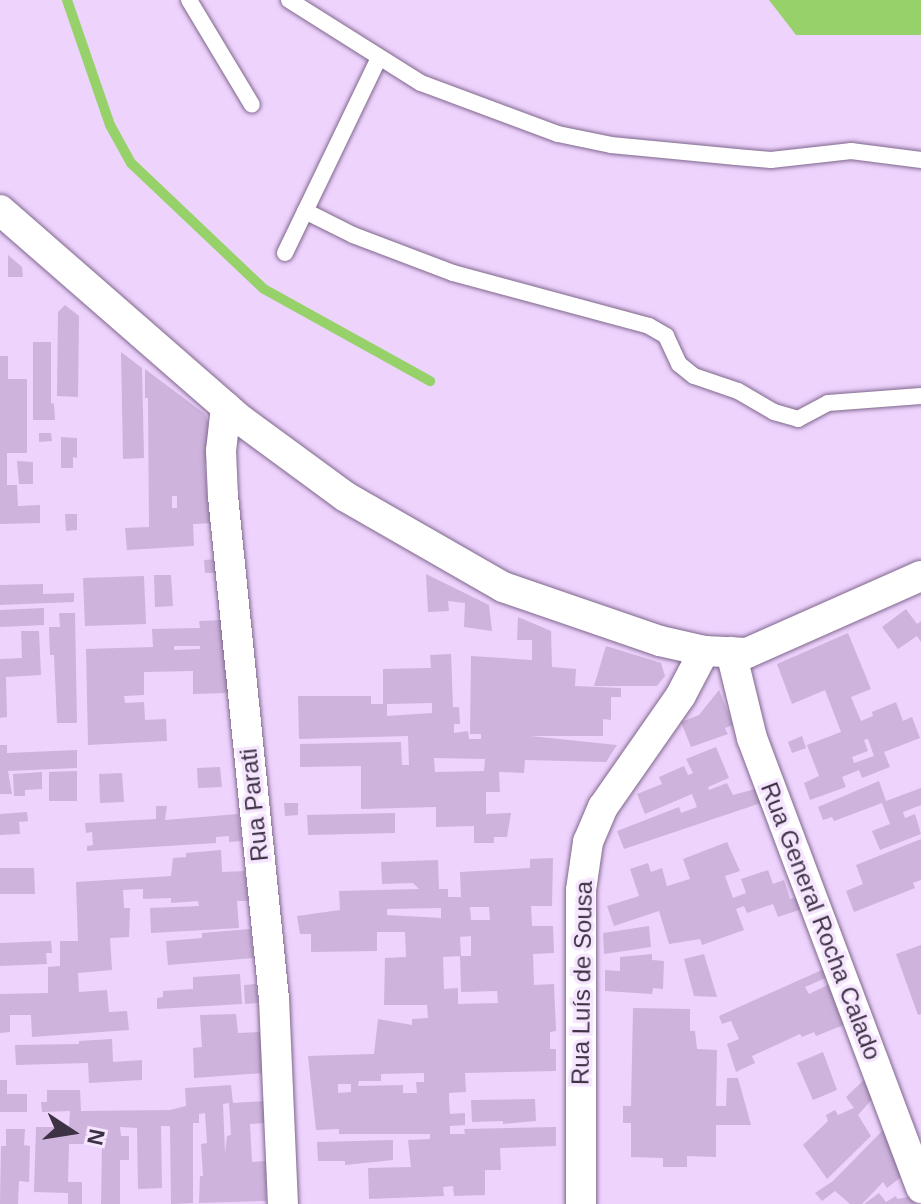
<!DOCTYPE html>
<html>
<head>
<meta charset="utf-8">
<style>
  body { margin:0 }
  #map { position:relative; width:921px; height:1204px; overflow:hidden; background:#eed3fd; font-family:Arial,sans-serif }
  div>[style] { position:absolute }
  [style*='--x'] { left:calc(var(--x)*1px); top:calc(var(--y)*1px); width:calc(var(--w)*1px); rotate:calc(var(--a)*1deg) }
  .water>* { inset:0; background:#96d269 }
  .stream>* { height:10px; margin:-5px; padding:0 5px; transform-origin:5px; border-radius:5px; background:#96d269 }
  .building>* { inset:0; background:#ceb3dc }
  .roads { filter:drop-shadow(0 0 2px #7f678c) drop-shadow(0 0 2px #7f678c) }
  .lane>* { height:16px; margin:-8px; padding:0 8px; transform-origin:8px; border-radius:8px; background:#fff }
  .street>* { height:30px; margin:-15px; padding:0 15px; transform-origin:15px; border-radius:15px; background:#fff }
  span { translate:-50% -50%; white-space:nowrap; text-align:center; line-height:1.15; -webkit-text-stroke:7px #f5e5fe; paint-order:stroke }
  .street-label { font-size:24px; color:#3d3243 }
  .north { position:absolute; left:32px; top:1092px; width:80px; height:80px; -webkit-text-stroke:6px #f5e5fe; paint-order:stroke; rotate:102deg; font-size:22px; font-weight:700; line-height:32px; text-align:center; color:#3d3243 }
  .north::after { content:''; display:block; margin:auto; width:28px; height:36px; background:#3d3243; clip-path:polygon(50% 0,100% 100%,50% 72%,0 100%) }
</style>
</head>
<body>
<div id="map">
  <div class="water">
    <div style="clip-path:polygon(769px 0,921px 0,921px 35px,796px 35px)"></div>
  </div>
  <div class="stream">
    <div style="--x:67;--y:0;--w:132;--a:71"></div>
    <div style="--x:110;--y:125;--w:43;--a:61.1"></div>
    <div style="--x:131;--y:163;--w:183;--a:43.5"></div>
    <div style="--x:264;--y:289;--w:190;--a:29"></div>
  </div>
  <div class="building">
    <div style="clip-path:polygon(8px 255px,22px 267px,23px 277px,8px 277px)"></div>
    <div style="clip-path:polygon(65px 305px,79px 316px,78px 397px,57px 396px,58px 312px)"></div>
    <div style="clip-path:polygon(33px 342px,51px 342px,51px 403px,54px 404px,55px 420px,33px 420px)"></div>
    <div style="clip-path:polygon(121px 352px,142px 368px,144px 458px,123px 459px)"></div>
    <div style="clip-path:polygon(0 356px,8px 356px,8px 379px,27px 379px,27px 453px,7px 453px,7px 485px,17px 485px,18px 506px,40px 505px,40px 523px,0 524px)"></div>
    <div style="clip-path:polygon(evenodd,145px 369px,205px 414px,208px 422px,211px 463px,205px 464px,208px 509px,214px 509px,215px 523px,193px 524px,194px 546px,127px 550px,125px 528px,149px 527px,148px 398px,145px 398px,145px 369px,172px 496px,177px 496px,177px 508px,172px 508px,172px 496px)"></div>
    <div style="clip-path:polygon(39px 433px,51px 433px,52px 441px,39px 442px)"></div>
    <div style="clip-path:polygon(61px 437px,77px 438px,77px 458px,73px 457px,73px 468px,61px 468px)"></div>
    <div style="clip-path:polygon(17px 461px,33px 462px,33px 484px,19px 484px)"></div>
    <div style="clip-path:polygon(65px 514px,77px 514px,77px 530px,66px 531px)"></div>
    <div style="clip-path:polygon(218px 559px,219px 573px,205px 573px,204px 560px)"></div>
    <div style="clip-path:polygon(426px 574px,489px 605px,492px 631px,464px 627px,465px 603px,448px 601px,449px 611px,428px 612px)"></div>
    <div style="clip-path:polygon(154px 575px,171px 575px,173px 606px,155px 607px)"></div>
    <div style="clip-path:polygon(144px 576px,146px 624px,85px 626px,83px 578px)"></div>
    <div style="clip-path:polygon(43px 584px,43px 594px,74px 593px,74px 602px,0 605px,0 585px)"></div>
    <div style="clip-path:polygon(44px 608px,44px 625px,0 627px,0 610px)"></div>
    <div style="clip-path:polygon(906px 609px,917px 624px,921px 621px,921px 642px,917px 636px,898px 649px,882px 627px)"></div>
    <div style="clip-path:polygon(59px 613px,75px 613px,77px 723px,57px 723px,54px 655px,50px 655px,49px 627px,60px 627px)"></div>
    <div style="clip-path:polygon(evenodd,518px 617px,551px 631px,552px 667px,576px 669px,575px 686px,621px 688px,621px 697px,611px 697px,611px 720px,603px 719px,603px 736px,530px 736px,617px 745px,606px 762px,525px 760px,524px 773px,499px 772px,500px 792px,486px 792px,486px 814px,511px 813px,507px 837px,494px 837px,494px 843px,474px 843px,474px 826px,436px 827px,436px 807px,361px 809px,361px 766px,300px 767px,300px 744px,401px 742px,402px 765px,409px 765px,408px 736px,299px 739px,298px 696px,371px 696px,371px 704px,383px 704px,383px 669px,431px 668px,430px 655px,451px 654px,453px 707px,459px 707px,460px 724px,454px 724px,454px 733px,468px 731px,469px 739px,481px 739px,481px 734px,470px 734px,471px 656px,532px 660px,532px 640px,517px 640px,518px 617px,432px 703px,432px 713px,387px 716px,387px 704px,432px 703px,518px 617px,434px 758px,485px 759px,484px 771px,435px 772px,434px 758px)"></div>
    <div style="clip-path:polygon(evenodd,223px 620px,228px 693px,193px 694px,193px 671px,144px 672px,144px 695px,124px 696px,125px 703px,144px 702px,145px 720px,166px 719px,167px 741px,88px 745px,86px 649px,153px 647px,152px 629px,200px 628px,199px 621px,223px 620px,174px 646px,200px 646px,200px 649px,174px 650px,174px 646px)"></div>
    <div style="clip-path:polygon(21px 631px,39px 631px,41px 675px,6px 677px,7px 717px,0 718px,0 659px,22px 658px)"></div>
    <div style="clip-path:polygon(evenodd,848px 633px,871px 689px,851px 697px,861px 721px,873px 716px,872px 712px,896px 702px,903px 721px,912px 717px,920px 738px,884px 752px,890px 767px,862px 778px,859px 770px,842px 777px,846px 787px,810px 800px,804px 783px,819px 776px,807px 745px,841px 732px,825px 690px,792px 704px,777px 664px,848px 633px,868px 739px,874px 756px,854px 763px,852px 757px,868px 751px,864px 740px,868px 739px)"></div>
    <div style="clip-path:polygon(606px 646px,661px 663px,665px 676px,657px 686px,594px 686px)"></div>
    <div style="clip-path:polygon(719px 690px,733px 725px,725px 728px,728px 734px,691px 747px,681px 722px,699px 715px)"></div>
    <div style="clip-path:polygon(802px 736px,806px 748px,792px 753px,788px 742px)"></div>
    <div style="clip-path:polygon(0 745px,7px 745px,7px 753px,77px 750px,77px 768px,8px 771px,12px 794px,0 794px)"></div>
    <div style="clip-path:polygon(716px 747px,729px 778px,708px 787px,709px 790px,727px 783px,733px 795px,755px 789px,761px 803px,624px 849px,617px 831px,679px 807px,681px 813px,697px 807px,692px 794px,645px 814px,637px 794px,662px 784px,659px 777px,684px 766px,688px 775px,693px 773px,686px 759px)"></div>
    <div style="clip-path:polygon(220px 767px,222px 787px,198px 788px,197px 768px)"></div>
    <div style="clip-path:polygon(77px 771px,77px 801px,49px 801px,49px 772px)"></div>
    <div style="clip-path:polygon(42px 772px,42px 789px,25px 790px,25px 796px,14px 796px,13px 774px)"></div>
    <div style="clip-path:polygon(122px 773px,124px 802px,100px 803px,99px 774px)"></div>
    <div style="clip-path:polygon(879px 781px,886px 801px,921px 788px,921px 805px,903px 812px,905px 818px,915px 814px,921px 834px,880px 850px,872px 831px,890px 824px,882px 803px,834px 821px,832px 817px,823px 820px,818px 807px)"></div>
    <div style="clip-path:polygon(284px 803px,298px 803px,298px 815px,285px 816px)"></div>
    <div style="clip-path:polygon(156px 806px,167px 806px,165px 820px,238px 814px,241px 841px,229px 842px,229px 836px,216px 837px,216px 843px,87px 851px,87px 846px,93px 845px,92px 832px,86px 833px,85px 823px,156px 819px)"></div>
    <div style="clip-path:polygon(27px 812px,28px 821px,19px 822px,20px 834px,0 835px,0 814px)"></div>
    <div style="clip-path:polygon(395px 813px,395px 833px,308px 835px,307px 815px)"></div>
    <div style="clip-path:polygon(921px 839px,921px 880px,913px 883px,915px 888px,854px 912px,846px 891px,863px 884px,856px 865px)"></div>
    <div style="clip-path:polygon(727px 842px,740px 871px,725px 876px,733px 898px,746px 893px,741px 879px,768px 870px,773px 884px,784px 880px,790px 899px,797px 897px,802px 909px,778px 917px,773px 904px,747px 913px,744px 906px,736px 909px,744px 930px,702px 945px,700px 939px,669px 944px,659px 911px,614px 926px,607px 906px,639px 896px,630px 869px,648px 863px,651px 872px,662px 868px,667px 886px,690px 879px,683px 859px)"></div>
    <div style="clip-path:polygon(221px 850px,222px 872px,245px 871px,248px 901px,237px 901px,239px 928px,151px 933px,150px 908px,199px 906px,198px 901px,171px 903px,171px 898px,143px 899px,143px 889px,123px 890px,124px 908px,130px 908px,129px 937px,110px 938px,112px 970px,78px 973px,79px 992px,107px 990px,109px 1012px,127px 1011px,129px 1030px,32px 1037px,31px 1015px,10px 1015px,10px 1032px,0 1033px,0 994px,48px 993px,48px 967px,60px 966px,60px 941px,78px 941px,76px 882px,171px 876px,173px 858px,186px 857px,186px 853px)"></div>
    <div style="clip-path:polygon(evenodd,553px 858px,552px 906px,531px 906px,532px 926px,553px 926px,554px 953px,533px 954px,534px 985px,554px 984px,556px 1031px,550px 1032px,550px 1049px,556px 1049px,556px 1071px,465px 1073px,466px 1092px,449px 1093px,449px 1100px,450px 1114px,465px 1113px,465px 1125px,450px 1126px,450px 1134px,465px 1134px,464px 1129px,556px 1127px,556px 1146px,500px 1148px,501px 1170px,485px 1170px,485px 1195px,454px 1196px,453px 1186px,443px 1187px,444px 1196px,369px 1199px,368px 1168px,411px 1167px,408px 1140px,430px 1139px,430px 1134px,339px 1134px,339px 1129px,316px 1130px,308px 1056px,374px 1054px,378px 1019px,412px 1025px,412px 1019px,428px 1018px,427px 1005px,384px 1005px,385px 958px,406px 957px,405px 932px,377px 932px,377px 951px,311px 952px,311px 934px,300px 934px,297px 916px,340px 910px,339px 891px,419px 889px,413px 883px,382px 884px,381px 862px,438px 860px,439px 889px,448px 889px,448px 897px,461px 897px,460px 872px,530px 868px,530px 859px,553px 858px,470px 907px,489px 907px,490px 920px,471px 920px,470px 907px,553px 858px,441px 908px,441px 918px,387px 915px,387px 909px,441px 908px,553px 858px,471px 936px,471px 956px,460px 956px,461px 992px,497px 991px,498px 1003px,458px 1004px,458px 988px,444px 989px,443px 957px,461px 956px,460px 937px,471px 936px,553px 858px,424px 1073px,424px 1082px,416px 1082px,417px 1093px,403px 1093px,403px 1085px,358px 1086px,359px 1081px,381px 1081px,381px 1074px,424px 1073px,553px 858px,338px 1084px,351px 1084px,351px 1092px,338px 1093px,338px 1084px)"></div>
    <div style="clip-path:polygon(0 868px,34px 868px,35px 894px,0 894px)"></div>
    <div style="clip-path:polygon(649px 926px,651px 947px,604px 954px,603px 933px)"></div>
    <div style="clip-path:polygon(250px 929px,254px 958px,168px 965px,166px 941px,202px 938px,202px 933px)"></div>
    <div style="clip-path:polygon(51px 941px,52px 953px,46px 953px,47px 964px,0 966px,0 943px)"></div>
    <div style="clip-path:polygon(921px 945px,921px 1014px,918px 1015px,896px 954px)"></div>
    <div style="clip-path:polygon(652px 954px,652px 960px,664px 961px,663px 989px,653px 988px,652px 994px,605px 991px,605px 970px,620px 971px,620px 957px)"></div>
    <div style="clip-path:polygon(704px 954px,717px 997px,694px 996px,684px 959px)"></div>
    <div style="clip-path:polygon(824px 969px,828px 977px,805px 987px,809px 994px,830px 984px,846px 1024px,816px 1036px,814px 1032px,802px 1037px,800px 1034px,752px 1056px,755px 1063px,736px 1072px,727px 1044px,739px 1039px,731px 1021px,722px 1024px,719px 1016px)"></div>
    <div style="clip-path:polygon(240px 974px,242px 1004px,157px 1009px,157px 998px,163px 997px,163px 991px,193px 989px,193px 977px)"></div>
    <div style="clip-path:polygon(256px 984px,258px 1003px,245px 1004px,244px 985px)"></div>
    <div style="clip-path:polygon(633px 1008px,690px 1009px,690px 1031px,695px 1031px,697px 1049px,717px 1050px,716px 1106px,726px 1106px,727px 1078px,738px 1078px,751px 1125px,716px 1125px,716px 1157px,687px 1156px,687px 1167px,663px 1167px,663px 1158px,631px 1157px,631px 1123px,623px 1123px,623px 1106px,631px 1106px)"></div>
    <div style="clip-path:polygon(236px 1014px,238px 1033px,260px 1032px,264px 1073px,194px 1078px,193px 1048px,202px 1047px,200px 1015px)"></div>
    <div style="clip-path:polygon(112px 1039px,113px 1062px,142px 1060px,142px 1080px,89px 1083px,88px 1063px,16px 1065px,15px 1045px,79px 1044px,79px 1041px)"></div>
    <div style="clip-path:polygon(823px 1052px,837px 1090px,813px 1100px,797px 1063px)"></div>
    <div style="clip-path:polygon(867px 1077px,874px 1097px,858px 1115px,871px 1136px,827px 1179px,803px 1145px,828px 1121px,826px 1115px,835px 1110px,838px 1115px,854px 1108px,846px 1097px)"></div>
    <div style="clip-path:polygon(0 1080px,7px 1080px,7px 1094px,27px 1094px,27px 1112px,0 1112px)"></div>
    <div style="clip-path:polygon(evenodd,231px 1085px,233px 1103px,266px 1101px,267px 1123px,250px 1124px,252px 1162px,267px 1161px,266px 1201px,199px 1203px,200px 1176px,203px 1176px,201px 1144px,207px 1143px,205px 1113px,199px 1114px,199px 1123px,193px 1123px,193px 1203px,171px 1204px,170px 1126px,161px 1126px,162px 1188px,138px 1189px,137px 1128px,120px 1127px,121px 1136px,129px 1136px,129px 1160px,120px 1160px,120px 1204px,101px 1204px,102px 1144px,69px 1144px,68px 1182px,82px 1182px,82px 1204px,68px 1204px,68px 1193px,34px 1192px,36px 1127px,69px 1127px,70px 1111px,42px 1112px,41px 1102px,47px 1102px,47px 1090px,80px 1090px,81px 1111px,170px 1110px,186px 1106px,185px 1088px,231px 1085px,229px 1103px,231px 1135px,227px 1136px,225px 1153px,223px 1104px,229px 1103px)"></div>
    <div style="clip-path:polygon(535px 1099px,536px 1121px,503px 1124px,503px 1121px,472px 1122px,471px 1100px)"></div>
    <div style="clip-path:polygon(886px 1127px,915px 1204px,864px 1204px,879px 1193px,886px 1202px,896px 1196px,897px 1199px,908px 1197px,901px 1177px,887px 1188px,883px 1182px,862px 1204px,850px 1204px,835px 1191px,822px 1201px,815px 1193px,833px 1181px)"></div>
    <div style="clip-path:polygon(6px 1129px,25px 1129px,24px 1145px,30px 1146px,29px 1182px,19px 1181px,18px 1204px,0 1204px,1px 1146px,6px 1146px)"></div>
    <div style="clip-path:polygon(393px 1140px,393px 1160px,345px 1165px,345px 1161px,318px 1161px,317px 1142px)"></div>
  </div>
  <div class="roads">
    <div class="lane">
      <div style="--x:189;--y:0;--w:122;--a:59"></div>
      <div style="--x:289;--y:0;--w:156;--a:32.2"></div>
      <div style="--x:421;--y:83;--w:146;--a:20.4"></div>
      <div style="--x:558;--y:134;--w:54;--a:11.7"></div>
      <div style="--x:611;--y:145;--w:126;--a:5.5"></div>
      <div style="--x:736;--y:157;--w:35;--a:5"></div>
      <div style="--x:771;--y:160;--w:81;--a:-6.4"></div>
      <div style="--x:851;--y:151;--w:71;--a:7.3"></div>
      <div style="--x:305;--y:211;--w:54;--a:26.6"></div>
      <div style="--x:353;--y:235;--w:107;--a:20.8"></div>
      <div style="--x:453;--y:273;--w:203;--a:15.1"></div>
      <div style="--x:649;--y:326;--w:20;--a:30"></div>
      <div style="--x:666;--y:336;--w:31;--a:65"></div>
      <div style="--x:679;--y:364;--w:19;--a:39"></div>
      <div style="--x:694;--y:376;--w:46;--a:18.8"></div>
      <div style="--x:738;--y:391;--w:42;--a:30.3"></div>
      <div style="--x:774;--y:412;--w:25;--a:16"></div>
      <div style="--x:798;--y:419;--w:34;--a:-28"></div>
      <div style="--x:828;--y:403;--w:93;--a:-4.3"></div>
      <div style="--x:285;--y:253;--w:216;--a:-64.3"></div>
    </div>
    <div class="street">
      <div style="--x:0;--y:210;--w:320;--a:41.1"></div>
      <div style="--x:241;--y:420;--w:130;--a:36.3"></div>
      <div style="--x:346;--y:497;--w:181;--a:29.8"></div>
      <div style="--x:503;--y:587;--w:166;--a:19"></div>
      <div style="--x:660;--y:641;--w:45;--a:12.8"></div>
      <div style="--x:704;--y:651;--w:43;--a:2.7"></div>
      <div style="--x:747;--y:653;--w:190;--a:-23.9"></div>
      <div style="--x:226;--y:407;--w:44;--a:96.5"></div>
      <div style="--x:221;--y:451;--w:45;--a:87.5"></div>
      <div style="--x:223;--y:496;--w:506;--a:84.21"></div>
      <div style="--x:274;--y:999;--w:205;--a:87.5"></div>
      <div style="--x:731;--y:652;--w:89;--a:76.3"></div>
      <div style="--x:752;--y:738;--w:481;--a:69.4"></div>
      <div style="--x:581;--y:1204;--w:314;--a:-90"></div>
      <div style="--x:581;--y:890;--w:49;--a:-81.7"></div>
      <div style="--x:588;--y:842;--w:38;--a:-67"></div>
      <div style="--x:603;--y:807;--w:136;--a:-55.1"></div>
      <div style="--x:681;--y:695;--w:50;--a:-62.4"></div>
    </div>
  </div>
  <div class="street-label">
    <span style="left:254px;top:805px;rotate:-96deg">Rua Parati</span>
    <span style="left:821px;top:921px;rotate:69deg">Rua General Rocha Calado</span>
    <span style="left:582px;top:983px;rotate:-89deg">Rua Luís de Sousa</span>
  </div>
  <div class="north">N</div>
</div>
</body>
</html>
